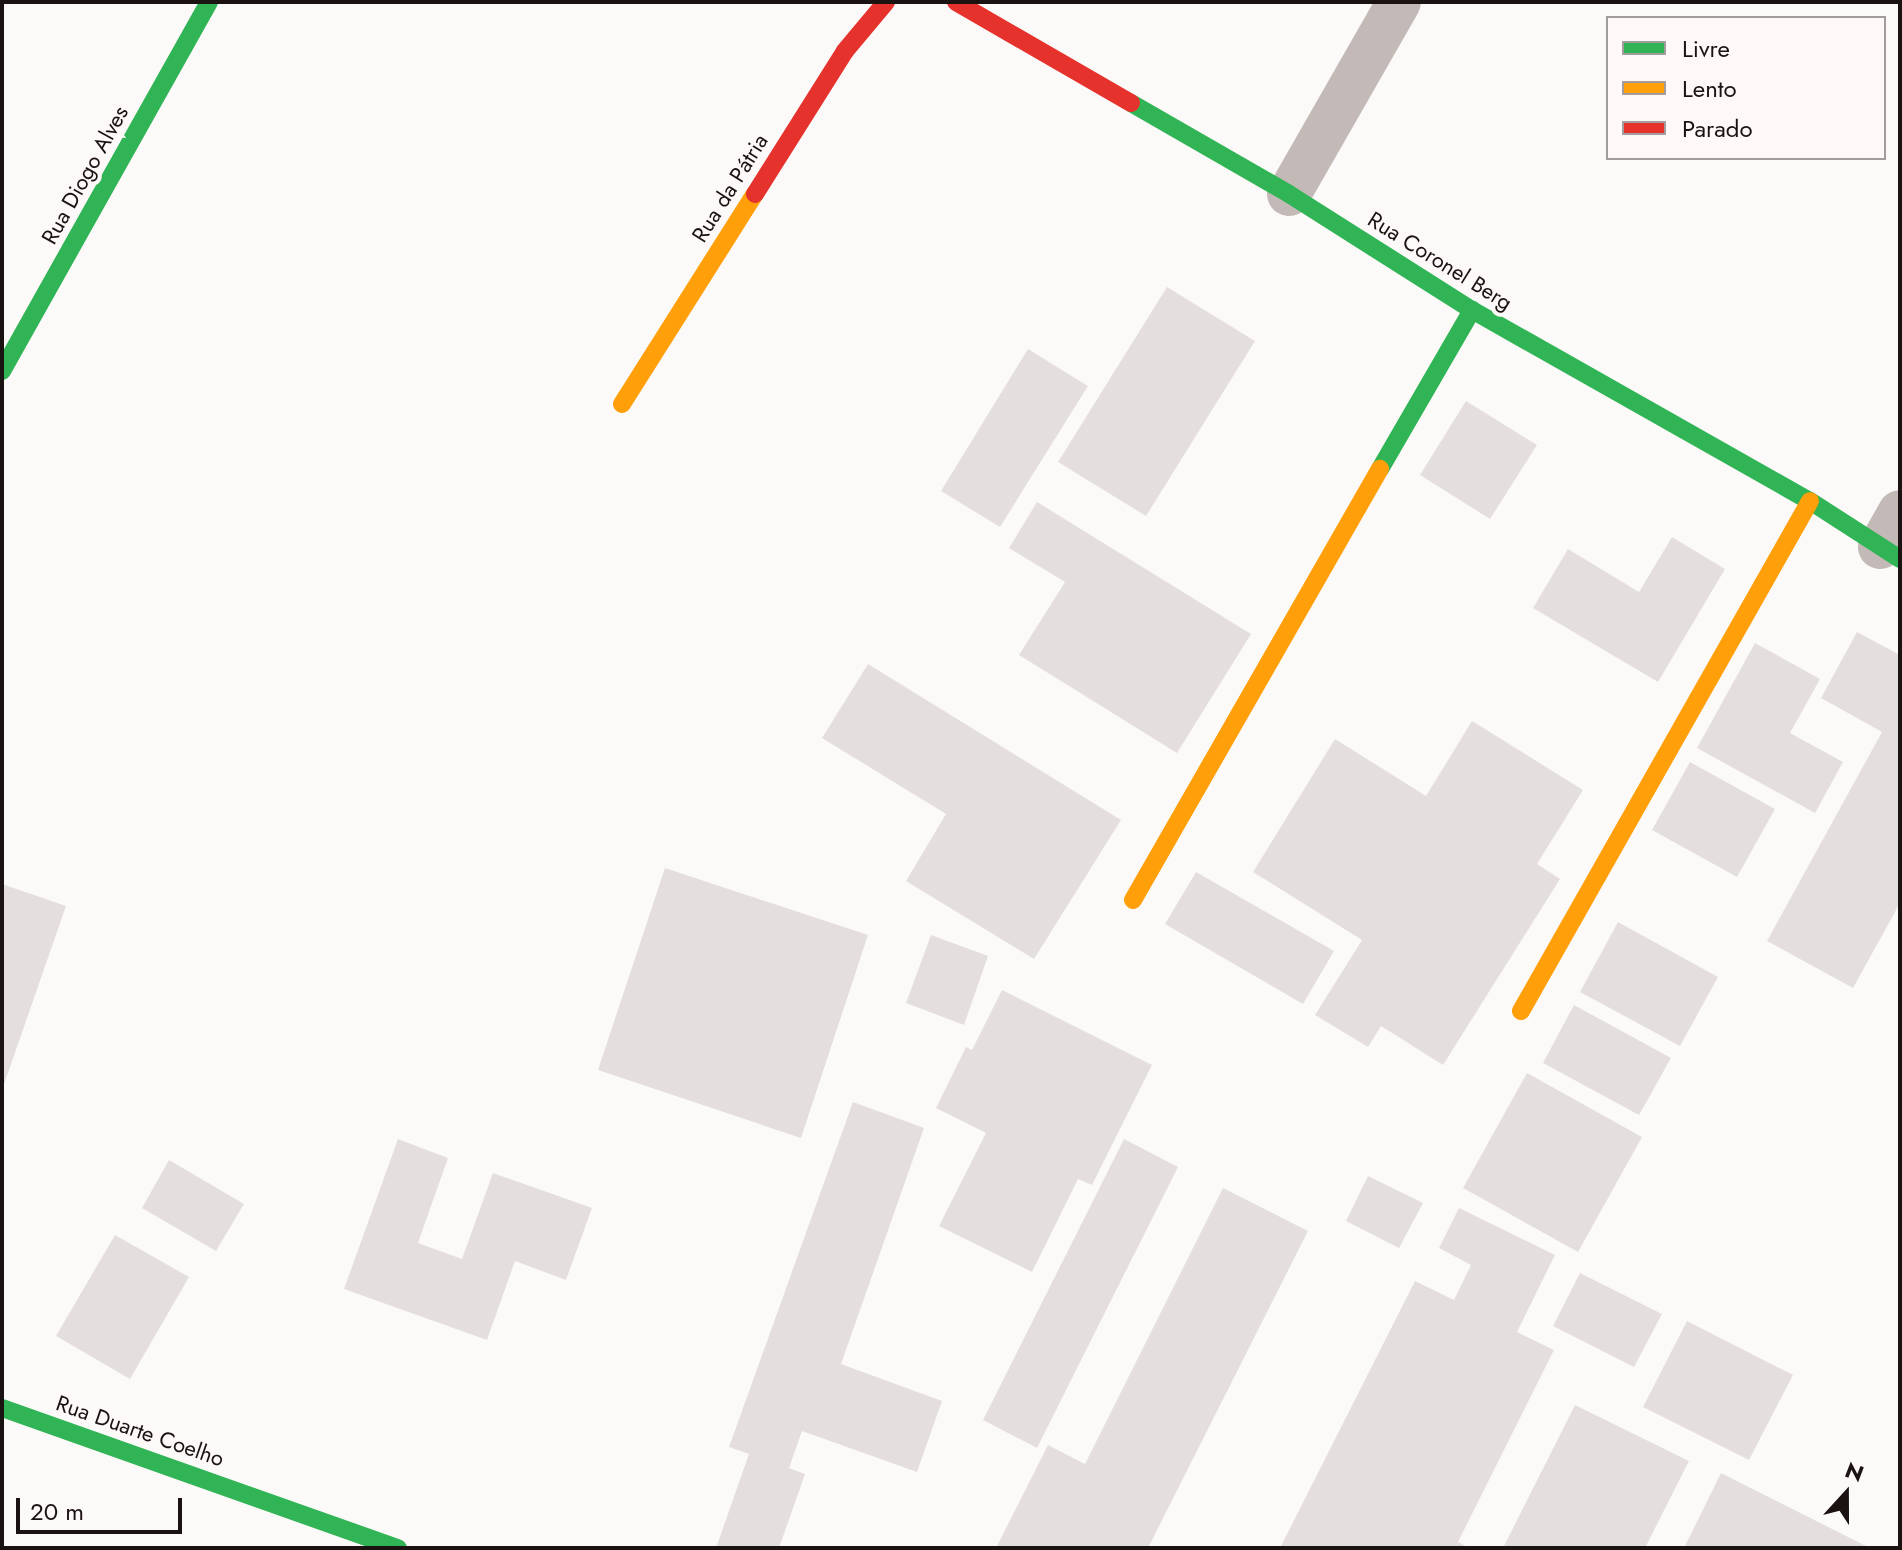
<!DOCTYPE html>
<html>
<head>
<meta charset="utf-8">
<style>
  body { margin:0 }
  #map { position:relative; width:1902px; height:1550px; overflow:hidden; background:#fcfaf9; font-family:Jost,sans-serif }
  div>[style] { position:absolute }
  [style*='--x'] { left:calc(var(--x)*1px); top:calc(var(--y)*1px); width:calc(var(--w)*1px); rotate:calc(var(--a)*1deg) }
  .building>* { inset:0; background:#e4dfde }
  .street>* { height:44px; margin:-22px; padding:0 22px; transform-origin:22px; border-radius:22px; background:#c3bab8 }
  .fast>* { height:18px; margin:-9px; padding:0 9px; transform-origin:9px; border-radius:9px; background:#30b455 }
  .slow>* { height:18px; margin:-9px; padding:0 9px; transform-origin:9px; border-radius:9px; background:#ff9f0a }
  .jam>* { height:18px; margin:-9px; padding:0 9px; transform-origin:9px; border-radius:9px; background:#e5322d }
  span { translate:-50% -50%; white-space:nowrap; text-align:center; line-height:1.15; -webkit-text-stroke:8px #fdf9f8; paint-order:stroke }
  .street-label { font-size:22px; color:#1a1311 }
  .frame { position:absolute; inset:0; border:4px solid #1a1311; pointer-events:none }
  .legend { position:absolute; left:1606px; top:16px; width:280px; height:144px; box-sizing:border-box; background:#fdf9f8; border:2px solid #a29d9c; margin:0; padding:10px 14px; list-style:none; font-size:24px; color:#1a1311 }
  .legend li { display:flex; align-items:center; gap:16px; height:40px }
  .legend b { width:40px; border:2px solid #a29d9c }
  .north { position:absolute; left:1806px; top:1454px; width:80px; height:80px; -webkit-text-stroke:6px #fdf9f8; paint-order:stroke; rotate:21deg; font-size:22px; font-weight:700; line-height:32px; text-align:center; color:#1a1311 }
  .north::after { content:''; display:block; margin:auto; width:28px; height:36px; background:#1a1311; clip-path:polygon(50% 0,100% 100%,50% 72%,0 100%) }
  .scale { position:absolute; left:16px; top:1498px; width:166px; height:36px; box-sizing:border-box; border:4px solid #1a1311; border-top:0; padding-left:10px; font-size:24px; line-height:28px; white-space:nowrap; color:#1a1311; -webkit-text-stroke:6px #fdf9f8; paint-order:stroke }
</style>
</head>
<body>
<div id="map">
  <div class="building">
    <div style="clip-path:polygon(1167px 287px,1255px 341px,1146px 516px,1058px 462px)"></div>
    <div style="clip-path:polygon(1028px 349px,1088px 386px,1000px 527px,941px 491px)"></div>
    <div style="clip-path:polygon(1466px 401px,1537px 445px,1490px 519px,1420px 475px)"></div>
    <div style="clip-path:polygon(1037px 502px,1251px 634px,1177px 753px,1019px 655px,1065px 582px,1009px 548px)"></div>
    <div style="clip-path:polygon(1672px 537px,1725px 569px,1658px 682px,1533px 608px,1568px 549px,1639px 592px)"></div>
    <div style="clip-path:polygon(1857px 632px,1900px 655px,1900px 903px,1853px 988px,1767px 941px,1882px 732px,1821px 698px)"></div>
    <div style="clip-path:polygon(1755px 643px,1820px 679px,1790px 733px,1843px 762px,1815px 813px,1697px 748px)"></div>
    <div style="clip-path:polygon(868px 664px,1121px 820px,1034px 959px,906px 881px,946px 814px,822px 738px)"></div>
    <div style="clip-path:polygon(1472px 721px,1583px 790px,1537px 864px,1560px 879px,1443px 1065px,1381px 1026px,1368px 1047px,1315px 1015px,1362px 940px,1253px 872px,1335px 739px,1426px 796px)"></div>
    <div style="clip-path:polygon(1690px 762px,1775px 809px,1737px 877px,1652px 830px)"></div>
    <div style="clip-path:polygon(665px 868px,868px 935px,801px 1138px,598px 1070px)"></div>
    <div style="clip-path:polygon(1196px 872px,1334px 951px,1303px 1004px,1165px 924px)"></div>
    <div style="clip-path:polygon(2px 884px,66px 906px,2px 1090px)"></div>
    <div style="clip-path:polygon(1618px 922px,1718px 977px,1680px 1046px,1580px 992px)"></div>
    <div style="clip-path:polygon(931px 935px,988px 956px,964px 1025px,906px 1003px)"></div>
    <div style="clip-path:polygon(1002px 990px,1152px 1065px,1092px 1185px,1078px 1179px,1032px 1272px,939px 1226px,986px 1133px,936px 1108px,966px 1047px,972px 1050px)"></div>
    <div style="clip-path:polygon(1574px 1005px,1671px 1058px,1639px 1115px,1543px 1063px)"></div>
    <div style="clip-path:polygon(1527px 1073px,1642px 1137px,1578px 1252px,1463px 1188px)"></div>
    <div style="clip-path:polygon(853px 1102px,924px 1128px,841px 1364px,942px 1401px,917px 1472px,802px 1431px,789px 1468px,805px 1474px,779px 1548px,716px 1548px,749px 1454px,729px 1447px)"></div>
    <div style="clip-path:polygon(398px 1139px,448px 1158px,418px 1243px,462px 1259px,493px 1173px,592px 1208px,566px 1280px,515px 1261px,487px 1340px,344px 1289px)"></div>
    <div style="clip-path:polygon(1124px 1139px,1178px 1167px,1037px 1448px,983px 1420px)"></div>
    <div style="clip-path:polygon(169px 1160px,244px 1204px,216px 1251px,142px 1208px)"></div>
    <div style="clip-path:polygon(1368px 1176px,1423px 1203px,1399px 1248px,1346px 1221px)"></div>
    <div style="clip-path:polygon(1223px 1188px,1308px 1231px,1148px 1548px,996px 1548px,1048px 1445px,1085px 1464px)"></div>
    <div style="clip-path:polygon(1459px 1208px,1555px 1255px,1517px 1332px,1554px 1350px,1458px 1542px,1469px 1548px,1280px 1548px,1415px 1281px,1454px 1300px,1471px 1265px,1439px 1248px)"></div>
    <div style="clip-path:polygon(115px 1235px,189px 1277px,130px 1379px,56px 1336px)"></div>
    <div style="clip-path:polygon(1580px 1273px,1662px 1314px,1634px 1367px,1553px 1326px)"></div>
    <div style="clip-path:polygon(1687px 1321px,1793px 1375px,1749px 1460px,1643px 1407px)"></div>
    <div style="clip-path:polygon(1575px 1405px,1689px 1461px,1645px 1548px,1503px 1548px)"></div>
    <div style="clip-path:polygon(1721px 1473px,1870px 1548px,1684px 1548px)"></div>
  </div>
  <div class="street">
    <div style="--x:1289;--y:194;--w:221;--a:-60.2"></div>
    <div style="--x:1880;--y:547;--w:40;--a:-60.3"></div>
  </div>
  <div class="fast">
    <div style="--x:1131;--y:103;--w:182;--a:29.9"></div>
    <div style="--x:1289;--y:194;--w:217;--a:32.4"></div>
    <div style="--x:1472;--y:310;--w:388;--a:29.5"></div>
    <div style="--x:1810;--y:501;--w:107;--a:32.8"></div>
    <div style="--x:2;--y:371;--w:423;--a:-60.7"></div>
    <div style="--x:1380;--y:469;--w:184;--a:-59.9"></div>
    <div style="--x:2;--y:1408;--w:420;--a:19.5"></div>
  </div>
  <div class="slow">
    <div style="--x:622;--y:404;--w:249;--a:-57.7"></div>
    <div style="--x:1133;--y:900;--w:497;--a:-60.2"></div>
    <div style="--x:1521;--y:1011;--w:586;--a:-60.46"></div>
  </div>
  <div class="jam">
    <div style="--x:956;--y:2;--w:202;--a:30"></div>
    <div style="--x:755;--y:194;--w:169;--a:-57.8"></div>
    <div style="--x:845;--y:51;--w:64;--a:-50.1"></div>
  </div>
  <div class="street-label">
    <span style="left:85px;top:175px;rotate:-61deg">Rua Diogo Alves</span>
    <span style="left:730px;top:188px;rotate:-58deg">Rua da Pátria</span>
    <span style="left:1440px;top:261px;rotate:32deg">Rua Coronel Berg</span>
    <span style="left:140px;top:1431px;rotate:19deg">Rua Duarte Coelho</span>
  </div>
  <div class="frame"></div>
  <ul class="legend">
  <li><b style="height:10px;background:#30b455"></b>Livre</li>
  <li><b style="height:10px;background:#ff9f0a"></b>Lento</li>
  <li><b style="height:10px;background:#e5322d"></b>Parado</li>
  </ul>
  <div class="north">N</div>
  <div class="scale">20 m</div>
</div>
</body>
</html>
